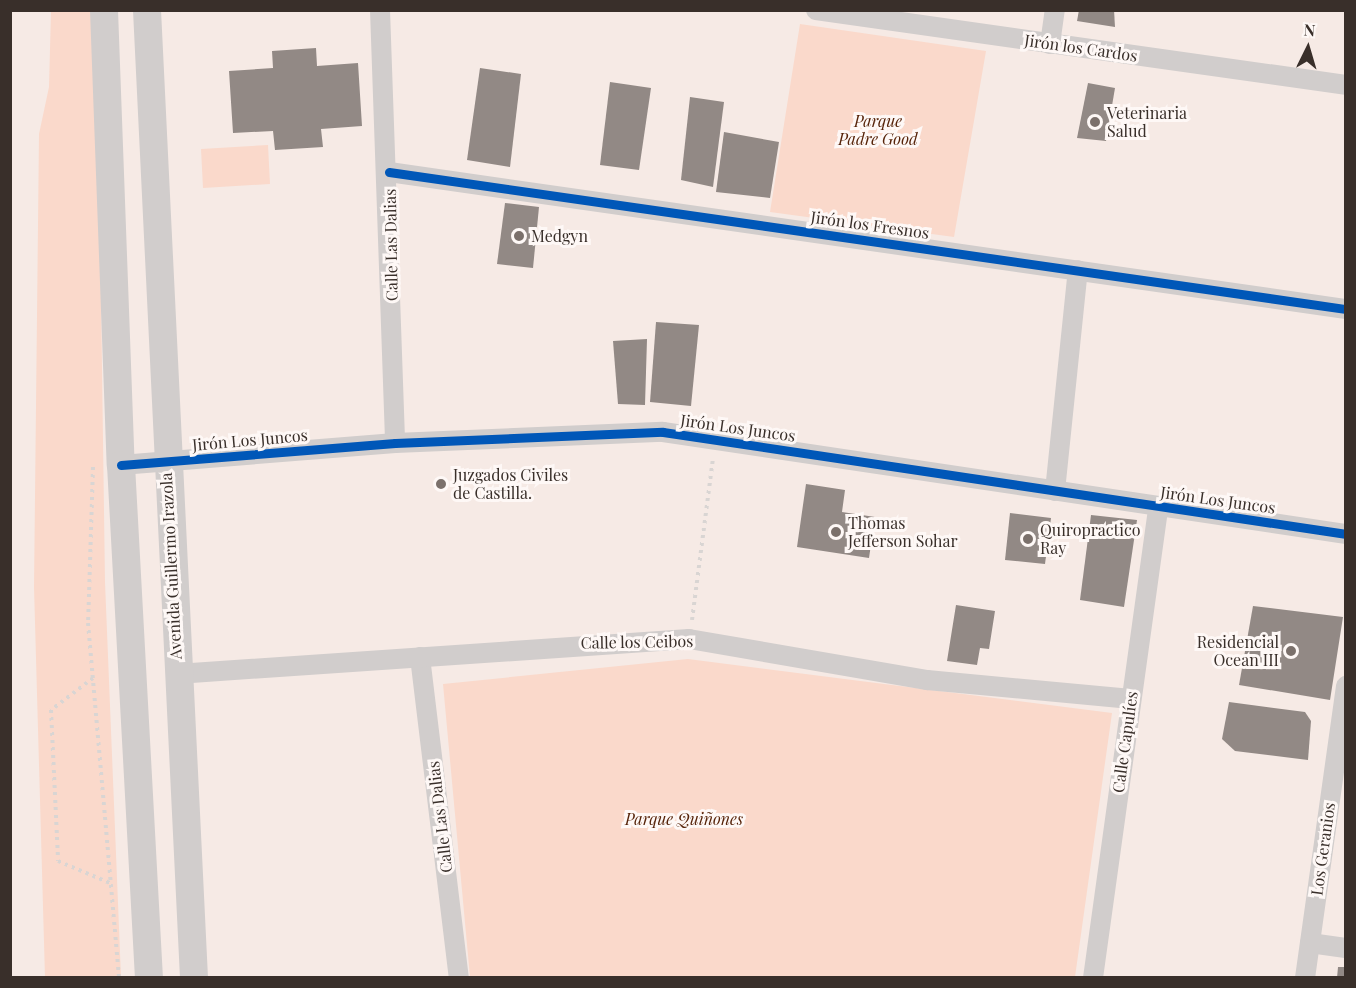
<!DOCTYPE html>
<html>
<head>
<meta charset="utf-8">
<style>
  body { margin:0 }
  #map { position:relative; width:1356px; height:988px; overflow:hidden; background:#f6eae5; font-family:"Playfair Display",serif }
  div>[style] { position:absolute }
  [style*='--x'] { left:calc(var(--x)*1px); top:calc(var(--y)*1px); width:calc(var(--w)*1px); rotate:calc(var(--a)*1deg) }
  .green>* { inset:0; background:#fad9cb }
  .building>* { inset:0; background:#928985 }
  .path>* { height:4px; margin-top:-2px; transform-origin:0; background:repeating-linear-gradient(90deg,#d9d5d3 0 3px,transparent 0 7.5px) }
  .minor>* { height:20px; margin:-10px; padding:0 10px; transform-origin:10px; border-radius:10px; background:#d1cdcc }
  .secondary>* { height:28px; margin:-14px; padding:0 14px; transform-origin:14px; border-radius:14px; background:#d1cdcc }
  .cycleway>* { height:9px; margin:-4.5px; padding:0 4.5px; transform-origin:4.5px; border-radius:4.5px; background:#0057b8 }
  .dots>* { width:16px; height:16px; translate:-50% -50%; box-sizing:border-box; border:3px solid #fef8f6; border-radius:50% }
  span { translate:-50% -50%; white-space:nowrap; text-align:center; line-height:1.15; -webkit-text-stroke:6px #fef8f6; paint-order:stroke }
  .street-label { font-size:16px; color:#392f2a }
  .poi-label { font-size:16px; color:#392f2a }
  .left { translate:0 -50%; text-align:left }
  .right { translate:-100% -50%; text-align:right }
  .park-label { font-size:16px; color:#562309; font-style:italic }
  .frame { position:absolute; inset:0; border:12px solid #392f2a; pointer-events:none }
  .north { position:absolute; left:1278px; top:18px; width:60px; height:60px; -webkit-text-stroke:4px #fef8f6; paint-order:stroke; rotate:5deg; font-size:16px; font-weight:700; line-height:24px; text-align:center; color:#392f2a }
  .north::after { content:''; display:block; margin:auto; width:21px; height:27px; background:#392f2a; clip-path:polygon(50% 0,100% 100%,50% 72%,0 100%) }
</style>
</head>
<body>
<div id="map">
  <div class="green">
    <div style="clip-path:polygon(51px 11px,97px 11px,105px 582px,121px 977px,45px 978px,34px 587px,39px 134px,49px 87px)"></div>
    <div style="clip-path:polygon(800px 24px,986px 51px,954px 237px,770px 212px)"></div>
    <div style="clip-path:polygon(268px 145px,270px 184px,203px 188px,201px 149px)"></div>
    <div style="clip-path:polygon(688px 659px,1112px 713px,1075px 977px,470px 977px,443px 684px)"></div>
  </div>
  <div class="building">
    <div style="clip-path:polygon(1079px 10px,1114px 10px,1115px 27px,1077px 21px)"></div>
    <div style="clip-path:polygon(316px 48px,317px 66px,358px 63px,362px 126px,321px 129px,323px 147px,275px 150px,273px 131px,233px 133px,229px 71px,273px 68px,272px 51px)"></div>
    <div style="clip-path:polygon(480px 68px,521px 74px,510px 167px,467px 160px)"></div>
    <div style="clip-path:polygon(610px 82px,651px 88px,639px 170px,600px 165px)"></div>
    <div style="clip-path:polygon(1088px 83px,1115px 88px,1106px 141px,1077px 138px)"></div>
    <div style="clip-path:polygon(690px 97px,724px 102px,713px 187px,681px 180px)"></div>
    <div style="clip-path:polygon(724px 132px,779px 142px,770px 198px,716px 192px)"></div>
    <div style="clip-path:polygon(505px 203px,539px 207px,533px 268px,497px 264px)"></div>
    <div style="clip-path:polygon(656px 322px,699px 325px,691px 406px,650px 402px)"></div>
    <div style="clip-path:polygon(647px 339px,645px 405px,618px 404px,613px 341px)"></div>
    <div style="clip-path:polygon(806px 484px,845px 490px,842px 512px,875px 517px,869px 558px,797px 547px)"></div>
    <div style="clip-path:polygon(1010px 513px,1051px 518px,1045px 564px,1005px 560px)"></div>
    <div style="clip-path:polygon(1091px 515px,1137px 520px,1124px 607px,1080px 600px)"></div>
    <div style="clip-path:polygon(956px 605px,995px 611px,989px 649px,980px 648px,977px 665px,947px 661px)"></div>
    <div style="clip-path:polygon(1253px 606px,1343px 617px,1330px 700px,1239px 685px)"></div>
    <div style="clip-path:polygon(1229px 702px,1305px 712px,1311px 721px,1308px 760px,1235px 751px,1222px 739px)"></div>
    <div style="clip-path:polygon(1338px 967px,1346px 967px,1346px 978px,1337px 978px)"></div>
  </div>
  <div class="path">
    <div style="--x:93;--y:467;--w:156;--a:91.8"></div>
    <div style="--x:88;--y:623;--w:356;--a:85"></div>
    <div style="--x:692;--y:620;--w:163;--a:-82.6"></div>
    <div style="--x:93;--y:678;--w:53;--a:142.7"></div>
    <div style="--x:51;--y:710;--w:151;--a:87.3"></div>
    <div style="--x:58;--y:861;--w:56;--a:22.9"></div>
  </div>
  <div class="minor">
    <div style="--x:380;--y:10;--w:433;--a:88"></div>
    <div style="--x:816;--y:10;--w:535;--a:8.05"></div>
    <div style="--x:1050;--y:44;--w:34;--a:-82"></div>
    <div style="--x:389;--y:172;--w:967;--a:8.15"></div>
    <div style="--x:121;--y:465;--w:275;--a:-4.6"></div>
    <div style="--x:395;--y:443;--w:268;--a:-2.4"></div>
    <div style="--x:663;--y:432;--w:691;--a:8.49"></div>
    <div style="--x:1055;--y:491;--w:222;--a:-84.1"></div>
    <div style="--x:420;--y:657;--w:323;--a:83.1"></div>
    <div style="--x:177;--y:674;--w:513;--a:-3.91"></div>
    <div style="--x:689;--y:639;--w:242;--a:9.8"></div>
    <div style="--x:927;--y:680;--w:205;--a:5.3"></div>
    <div style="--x:1310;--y:943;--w:36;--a:8"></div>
    <div style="--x:1093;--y:978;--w:475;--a:-82.1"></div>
    <div style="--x:1305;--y:978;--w:295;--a:-82"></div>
  </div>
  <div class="secondary">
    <div style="--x:104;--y:10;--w:455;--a:87.9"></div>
    <div style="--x:121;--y:465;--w:514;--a:86.88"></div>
    <div style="--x:147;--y:10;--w:969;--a:87.22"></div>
  </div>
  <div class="cycleway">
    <div style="--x:389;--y:172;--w:967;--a:8.15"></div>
    <div style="--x:121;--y:465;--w:275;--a:-4.6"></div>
    <div style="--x:395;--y:443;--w:268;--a:-2.4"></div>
    <div style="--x:663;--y:432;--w:691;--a:8.49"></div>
  </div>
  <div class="dots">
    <div style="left:1095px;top:122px;background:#7b706b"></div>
    <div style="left:519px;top:236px;background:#7b706b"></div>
    <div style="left:441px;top:484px;background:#7b706b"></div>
    <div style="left:836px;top:532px;background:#7b706b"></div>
    <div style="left:1028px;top:539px;background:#7b706b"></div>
    <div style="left:1291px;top:651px;background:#7b706b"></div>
  </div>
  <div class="street-label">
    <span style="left:1081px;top:48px;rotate:8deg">Jirón los Cardos</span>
    <span style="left:870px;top:225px;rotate:8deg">Jirón los Fresnos</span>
    <span style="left:391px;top:245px;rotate:-91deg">Calle Las Dalias</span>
    <span style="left:738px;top:428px;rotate:8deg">Jirón Los Juncos</span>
    <span style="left:250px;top:440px;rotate:-5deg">Jirón Los Juncos</span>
    <span style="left:1218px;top:500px;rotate:8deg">Jirón Los Juncos</span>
    <span style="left:171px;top:566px;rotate:-93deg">Avenida Guillermo Irazola</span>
    <span style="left:637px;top:642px;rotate:-1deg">Calle los Ceibos</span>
    <span style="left:1125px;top:742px;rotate:-82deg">Calle Capulíes</span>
    <span style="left:440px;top:817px;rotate:-97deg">Calle Las Dalias</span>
    <span style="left:1323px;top:849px;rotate:-82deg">Los Geranios</span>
  </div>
  <div class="poi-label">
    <span class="left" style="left:1107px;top:122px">Veterinaria<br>Salud</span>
    <span class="left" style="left:531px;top:236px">Medgyn</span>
    <span class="left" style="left:453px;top:484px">Juzgados Civiles<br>de Castilla.</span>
    <span class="left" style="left:848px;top:532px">Thomas<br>Jefferson Sohar</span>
    <span class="left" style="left:1040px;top:539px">Quiropractico<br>Ray</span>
    <span class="right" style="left:1279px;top:651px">Residencial<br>Ocean III</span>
  </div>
  <div class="park-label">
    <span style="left:878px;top:130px">Parque<br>Padre Good</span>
    <span style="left:684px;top:819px">Parque Quiñones</span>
  </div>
  <div class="frame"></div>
  <div class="north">N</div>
</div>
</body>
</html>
